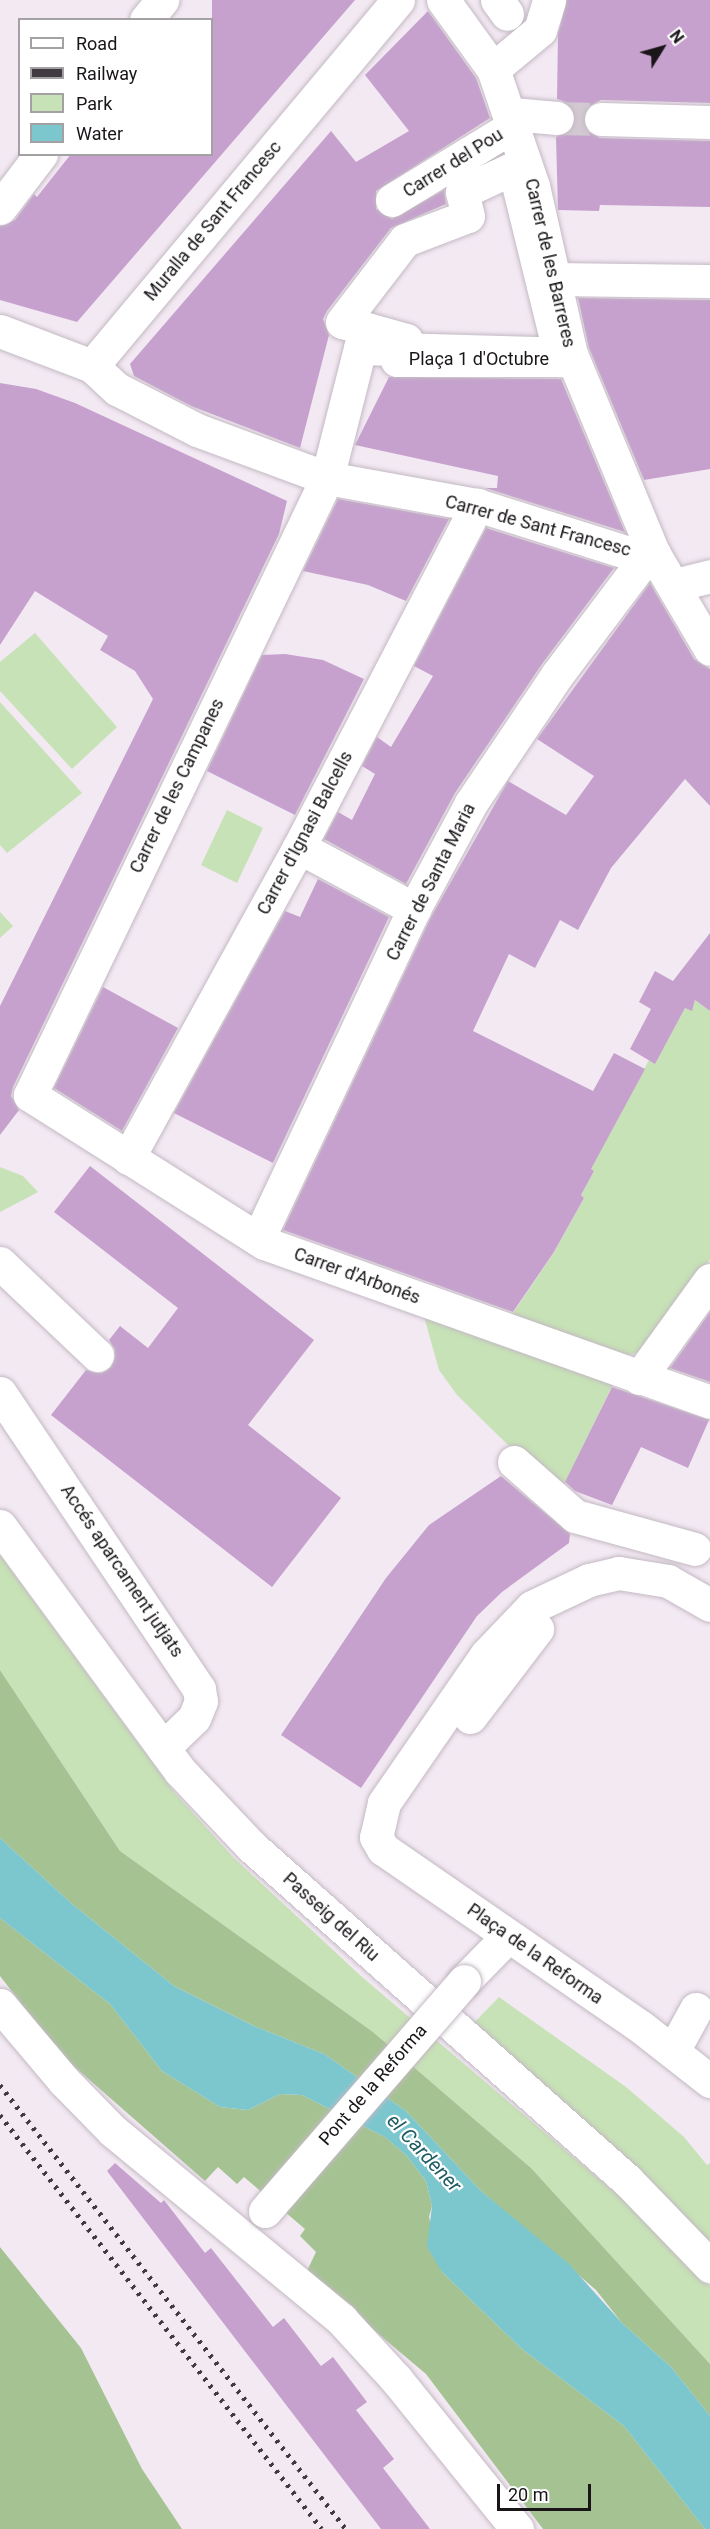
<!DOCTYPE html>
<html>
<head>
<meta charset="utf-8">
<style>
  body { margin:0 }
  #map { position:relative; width:710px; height:2529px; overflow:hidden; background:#f3e9f3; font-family:Roboto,sans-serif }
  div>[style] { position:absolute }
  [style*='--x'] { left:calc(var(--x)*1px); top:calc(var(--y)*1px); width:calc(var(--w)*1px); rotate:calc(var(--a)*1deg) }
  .green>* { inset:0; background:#c7e2b6 }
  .forest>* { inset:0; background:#a5c392 }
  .water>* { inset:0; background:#7cc7ce }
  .building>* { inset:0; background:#c6a1ce }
  .minor-tunnel>* { height:33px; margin-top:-16.5px; transform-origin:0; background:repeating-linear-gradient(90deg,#d2c9d2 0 33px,transparent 0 49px) }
  .roads { filter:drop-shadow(0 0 2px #c3b9c3) drop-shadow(0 0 2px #c3b9c3) }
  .minor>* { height:33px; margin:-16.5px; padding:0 16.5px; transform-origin:16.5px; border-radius:16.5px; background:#fff }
  .rail>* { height:4.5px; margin-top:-2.25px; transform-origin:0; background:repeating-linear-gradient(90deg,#413b41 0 3px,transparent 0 9px) }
  .bridges { filter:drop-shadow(0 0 2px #c3b9c3) drop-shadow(0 0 2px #c3b9c3) }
  .minor-bridge>* { height:33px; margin:-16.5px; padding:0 16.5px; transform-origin:16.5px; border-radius:16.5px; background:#fff }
  span { translate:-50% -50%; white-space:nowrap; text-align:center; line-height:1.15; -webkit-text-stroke:4.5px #fff; paint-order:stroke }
  .street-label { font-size:18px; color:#191519 }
  .water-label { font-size:20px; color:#1d5c62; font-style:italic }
  .legend { position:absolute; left:18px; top:18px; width:195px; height:138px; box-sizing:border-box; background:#fff; border:2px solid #a3a1a3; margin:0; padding:8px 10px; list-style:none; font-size:18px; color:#191519 }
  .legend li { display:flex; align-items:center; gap:12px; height:30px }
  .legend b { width:30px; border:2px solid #a3a1a3 }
  .north { position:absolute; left:632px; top:18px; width:60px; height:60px; -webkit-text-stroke:4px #fff; paint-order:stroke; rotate:53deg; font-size:16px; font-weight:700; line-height:24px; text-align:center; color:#191519 }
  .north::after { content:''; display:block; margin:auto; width:21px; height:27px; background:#191519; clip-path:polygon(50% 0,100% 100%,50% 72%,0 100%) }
  .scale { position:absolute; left:497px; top:2484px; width:94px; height:27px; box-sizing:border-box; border:3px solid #191519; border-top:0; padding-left:8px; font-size:18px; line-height:21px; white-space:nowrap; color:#191519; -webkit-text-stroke:4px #fff; paint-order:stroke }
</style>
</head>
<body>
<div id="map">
  <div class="green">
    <div style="clip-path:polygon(35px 633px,117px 727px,72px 769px,0 691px,0 662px)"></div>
    <div style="clip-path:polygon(0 702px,82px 793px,7px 853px,0 845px)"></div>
    <div style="clip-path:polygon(227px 810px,263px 828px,237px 883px,201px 865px)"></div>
    <div style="clip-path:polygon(0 912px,13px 926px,0 938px)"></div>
    <div style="clip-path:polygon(695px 1000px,710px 1011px,710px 1259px,664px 1327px,657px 1345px,622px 1358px,511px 1316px,555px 1251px,584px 1198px,581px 1195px,594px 1171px,570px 1158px,606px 1140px,649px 1060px,655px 1063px,685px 1008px,692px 1010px)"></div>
    <div style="clip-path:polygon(0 1167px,23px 1176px,38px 1192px,0 1212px)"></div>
    <div style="clip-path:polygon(423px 1313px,616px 1378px,563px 1487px,510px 1447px,457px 1395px,439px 1370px)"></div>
    <div style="clip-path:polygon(0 1555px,174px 1792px,233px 1857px,361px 1976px,619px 2196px,710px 2286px,710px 2364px,531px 2168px,373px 2032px,120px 1851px,0 1670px)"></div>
    <div style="clip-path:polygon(499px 1997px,626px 2087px,684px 2137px,707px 2165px,710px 2163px,710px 2246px,469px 2028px)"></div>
  </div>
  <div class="forest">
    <div style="clip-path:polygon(0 1670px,120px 1851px,373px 2032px,531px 2168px,710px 2364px,710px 2416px,672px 2368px,622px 2323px,596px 2290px,480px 2190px,406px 2111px,324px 2054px,254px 2026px,174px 1986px,72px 1904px,0 1838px)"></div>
    <div style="clip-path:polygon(0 1918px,110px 2004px,162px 2071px,220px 2107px,248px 2110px,280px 2094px,302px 2095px,385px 2137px,407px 2156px,426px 2181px,432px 2206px,429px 2217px,442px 2272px,522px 2349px,624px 2426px,705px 2529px,543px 2529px,426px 2374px,306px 2273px,316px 2252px,300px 2236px,305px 2229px,244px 2177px,237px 2184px,218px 2167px,205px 2181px,61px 2055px,0 1976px)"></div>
    <div style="clip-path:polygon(0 2247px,81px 2348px,142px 2469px,182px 2529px,0 2529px)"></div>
  </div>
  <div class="water">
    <div style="clip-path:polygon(0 1838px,72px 1904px,174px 1986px,254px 2026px,324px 2054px,406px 2111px,480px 2190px,568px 2263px,622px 2323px,672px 2368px,710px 2416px,710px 2529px,705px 2529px,624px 2426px,522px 2349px,442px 2272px,427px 2247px,432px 2206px,426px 2181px,407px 2156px,385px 2137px,302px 2095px,280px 2094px,248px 2110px,220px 2107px,162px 2071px,110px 2004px,0 1918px)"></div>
  </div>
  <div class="building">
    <div style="clip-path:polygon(212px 0,355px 0,77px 322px,0 300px,0 226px,15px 220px,34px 194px,37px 197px,71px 154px,212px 154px)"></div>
    <div style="clip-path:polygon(567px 0,710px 0,710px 103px,601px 100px,585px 109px,582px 119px,585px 128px,600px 138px,710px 141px,710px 207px,600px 205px,599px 211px,558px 210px,556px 137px,572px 129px,576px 119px,568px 103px,557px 99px,558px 34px)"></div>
    <div style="clip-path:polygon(428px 11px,476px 78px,490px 118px,376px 191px,376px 209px,392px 219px,444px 190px,446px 204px,391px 228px,327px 311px,323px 319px,329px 335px,300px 448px,191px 406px,134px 376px,130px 364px,331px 131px,356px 162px,409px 131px,365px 75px)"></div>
    <div style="clip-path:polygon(578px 298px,710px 300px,710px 469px,644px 480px,589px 348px)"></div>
    <div style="clip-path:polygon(389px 377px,561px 379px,625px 532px,485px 488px,497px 488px,498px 476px,355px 445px)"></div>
    <div style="clip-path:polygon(0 383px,36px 389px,75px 403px,287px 501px,279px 534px,13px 1087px,11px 1096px,19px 1110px,0 1135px,0 1006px,153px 699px,135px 671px,100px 650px,108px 636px,35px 591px,0 645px)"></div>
    <div style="clip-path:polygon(338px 499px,449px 519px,406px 601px,368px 585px,303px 571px)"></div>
    <div style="clip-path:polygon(486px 528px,614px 568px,542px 664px,455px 793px,406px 884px,324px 839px,338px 812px,352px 820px,375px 774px,362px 766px,377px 737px,391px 747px,433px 676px,414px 666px)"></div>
    <div style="clip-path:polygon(650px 583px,694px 659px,710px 669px,710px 806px,685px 779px,611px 868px,578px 930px,560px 920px,535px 968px,509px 954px,473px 1031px,593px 1091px,614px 1053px,645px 1069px,591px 1169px,594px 1171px,581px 1195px,584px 1198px,554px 1252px,513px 1312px,283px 1230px,431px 917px,508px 781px,566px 815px,594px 776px,537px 739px)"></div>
    <div style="clip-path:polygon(285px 654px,323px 660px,364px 679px,295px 815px,207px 771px,262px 655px)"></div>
    <div style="clip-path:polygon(318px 879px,389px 917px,273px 1163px,174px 1113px,285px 911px,300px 917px)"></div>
    <div style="clip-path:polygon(710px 933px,710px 1011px,695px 1000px,692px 1011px,685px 1008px,655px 1064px,630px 1049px,651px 1009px,639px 1002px,655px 971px,673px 981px)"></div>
    <div style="clip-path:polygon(103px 987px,178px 1028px,122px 1131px,54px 1088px)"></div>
    <div style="clip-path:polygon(90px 1166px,314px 1340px,248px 1425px,341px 1498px,272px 1587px,51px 1415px,86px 1370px,102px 1373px,111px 1367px,115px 1350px,109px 1340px,120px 1326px,148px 1348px,178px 1308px,54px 1212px)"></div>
    <div style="clip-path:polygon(710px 1312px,710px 1382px,670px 1368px)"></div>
    <div style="clip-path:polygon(612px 1387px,709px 1420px,688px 1468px,641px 1447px,612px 1505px,575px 1491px,565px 1482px)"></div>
    <div style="clip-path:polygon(501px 1476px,570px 1534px,569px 1543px,502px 1592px,477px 1616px,361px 1788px,281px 1735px,386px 1578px,429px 1525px)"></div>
    <div style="clip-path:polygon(115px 2163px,161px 2203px,164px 2200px,205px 2253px,211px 2248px,273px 2327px,284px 2318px,321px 2366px,333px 2357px,367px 2402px,356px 2410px,394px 2459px,383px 2468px,430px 2529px,381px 2529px,107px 2171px)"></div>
  </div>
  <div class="minor-tunnel">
    <div style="--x:557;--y:118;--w:44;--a:1.3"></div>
  </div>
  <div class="roads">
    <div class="minor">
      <div style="--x:443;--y:0;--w:85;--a:54.1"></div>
      <div style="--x:493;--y:69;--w:124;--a:71.1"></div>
      <div style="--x:533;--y:186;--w:172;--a:77.3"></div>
      <div style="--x:571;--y:354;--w:217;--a:67.5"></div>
      <div style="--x:654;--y:554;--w:110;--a:59.5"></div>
      <div style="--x:497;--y:0;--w:17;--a:54"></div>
      <div style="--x:146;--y:20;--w:26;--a:-51"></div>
      <div style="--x:493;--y:69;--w:61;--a:-39.7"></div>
      <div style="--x:540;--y:30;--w:31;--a:-73"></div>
      <div style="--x:512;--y:114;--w:45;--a:5.1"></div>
      <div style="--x:601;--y:119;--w:109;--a:1.6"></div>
      <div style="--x:514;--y:168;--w:198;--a:76.2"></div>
      <div style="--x:561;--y:360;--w:164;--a:180"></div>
      <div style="--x:397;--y:360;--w:22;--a:-66"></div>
      <div style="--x:406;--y:340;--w:66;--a:-164.3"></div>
      <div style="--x:342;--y:322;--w:103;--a:-52.5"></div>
      <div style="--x:405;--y:240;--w:67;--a:-20.9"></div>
      <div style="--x:468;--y:216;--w:25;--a:-104"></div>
      <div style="--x:462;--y:192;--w:57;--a:-24.8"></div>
      <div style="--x:392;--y:200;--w:144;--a:-31.4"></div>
      <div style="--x:0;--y:208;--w:68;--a:-52.8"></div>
      <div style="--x:551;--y:279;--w:159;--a:0.7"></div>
      <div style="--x:0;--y:331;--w:98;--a:20.8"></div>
      <div style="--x:92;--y:366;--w:34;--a:43"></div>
      <div style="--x:117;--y:389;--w:90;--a:27.1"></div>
      <div style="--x:197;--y:430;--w:139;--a:20.3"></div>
      <div style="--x:327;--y:478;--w:152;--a:10.2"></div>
      <div style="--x:477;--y:505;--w:156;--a:17.5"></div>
      <div style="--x:626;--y:552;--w:28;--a:4"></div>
      <div style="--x:571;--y:354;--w:211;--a:-178.4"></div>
      <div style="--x:360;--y:348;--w:134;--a:104.2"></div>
      <div style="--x:327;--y:478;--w:685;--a:115.7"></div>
      <div style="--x:30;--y:1095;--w:277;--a:32.3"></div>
      <div style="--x:264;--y:1243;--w:473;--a:19.6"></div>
      <div style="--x:92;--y:366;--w:477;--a:-50.1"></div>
      <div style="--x:675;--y:585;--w:36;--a:-14"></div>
      <div style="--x:299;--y:847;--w:131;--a:28.3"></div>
      <div style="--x:128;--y:1158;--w:355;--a:-61.2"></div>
      <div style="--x:299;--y:847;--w:386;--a:-62.5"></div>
      <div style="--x:258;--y:1239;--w:365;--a:-64.7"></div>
      <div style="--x:414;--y:909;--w:120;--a:-61.7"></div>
      <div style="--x:471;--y:803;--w:154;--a:-56.1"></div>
      <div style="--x:557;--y:675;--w:133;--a:-53"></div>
      <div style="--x:637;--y:569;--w:23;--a:-41"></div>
      <div style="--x:0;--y:1263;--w:134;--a:43.5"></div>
      <div style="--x:639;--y:1378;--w:121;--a:-54.1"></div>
      <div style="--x:0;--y:1393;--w:357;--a:56.1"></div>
      <div style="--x:199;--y:1689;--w:12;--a:81"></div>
      <div style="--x:201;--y:1701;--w:18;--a:112"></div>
      <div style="--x:194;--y:1718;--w:43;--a:135.9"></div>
      <div style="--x:514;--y:1462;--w:81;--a:41.5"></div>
      <div style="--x:575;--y:1516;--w:124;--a:15.4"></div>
      <div style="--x:0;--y:1526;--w:305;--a:53.7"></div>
      <div style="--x:181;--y:1772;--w:103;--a:46.6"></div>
      <div style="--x:252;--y:1847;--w:502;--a:41.61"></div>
      <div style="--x:627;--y:2180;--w:120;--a:46"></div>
      <div style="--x:710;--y:1605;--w:48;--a:-150.3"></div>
      <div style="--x:668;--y:1581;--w:50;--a:-170.7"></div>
      <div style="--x:619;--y:1573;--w:31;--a:167"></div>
      <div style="--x:589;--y:1580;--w:63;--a:154.7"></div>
      <div style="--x:532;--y:1607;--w:66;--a:133.8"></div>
      <div style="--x:486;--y:1655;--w:180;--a:124.6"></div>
      <div style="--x:384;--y:1803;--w:35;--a:103"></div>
      <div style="--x:376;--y:1837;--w:14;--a:60"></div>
      <div style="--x:383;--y:1849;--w:313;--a:34.6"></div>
      <div style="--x:641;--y:2027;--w:88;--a:38"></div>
      <div style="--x:470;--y:1717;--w:111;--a:-52.7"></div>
      <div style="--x:464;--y:1981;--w:63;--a:-45.6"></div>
      <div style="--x:0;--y:2005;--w:99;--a:49.9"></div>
      <div style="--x:64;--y:2081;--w:70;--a:45.6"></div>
      <div style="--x:113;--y:2131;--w:296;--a:39.5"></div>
      <div style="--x:341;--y:2319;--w:81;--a:47.5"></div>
      <div style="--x:396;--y:2379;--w:193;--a:51.1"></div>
      <div style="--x:673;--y:2051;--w:48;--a:-61.3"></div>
    </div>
  </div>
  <div class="rail">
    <div style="--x:0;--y:2085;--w:563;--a:52.07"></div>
    <div style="--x:0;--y:2115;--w:524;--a:52.13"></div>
  </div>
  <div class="bridges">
    <div class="minor-bridge">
      <div style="--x:265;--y:2211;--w:304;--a:-49.1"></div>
    </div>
  </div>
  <div class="street-label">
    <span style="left:453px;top:163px;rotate:-32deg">Carrer del Pou</span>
    <span style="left:213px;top:221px;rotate:-50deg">Muralla de Sant Francesc</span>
    <span style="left:550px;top:263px;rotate:77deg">Carrer de les Barreres</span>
    <span style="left:479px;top:359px">Plaça 1 d'Octubre</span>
    <span style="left:538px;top:526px;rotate:15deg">Carrer de Sant Francesc</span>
    <span style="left:177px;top:786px;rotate:-64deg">Carrer de les Campanes</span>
    <span style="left:305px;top:833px;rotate:-62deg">Carrer d'Ignasi Balcells</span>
    <span style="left:431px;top:882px;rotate:-63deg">Carrer de Santa Maria</span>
    <span style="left:357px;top:1276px;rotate:20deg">Carrer d'Arbonés</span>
    <span style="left:122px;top:1571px;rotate:56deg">Accés aparcament jutjats</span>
    <span style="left:331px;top:1917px;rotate:42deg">Passeig del Riu</span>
    <span style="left:535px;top:1954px;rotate:35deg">Plaça de la Reforma</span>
    <span style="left:373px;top:2085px;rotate:-49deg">Pont de la Reforma</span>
  </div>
  <div class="water-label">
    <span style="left:424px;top:2153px;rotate:47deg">el Cardener</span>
  </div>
  <ul class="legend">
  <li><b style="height:8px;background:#fff"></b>Road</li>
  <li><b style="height:8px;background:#413b41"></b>Railway</li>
  <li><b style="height:16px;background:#c7e2b6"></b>Park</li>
  <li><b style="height:16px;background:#7cc7ce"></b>Water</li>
  </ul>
  <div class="north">N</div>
  <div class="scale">20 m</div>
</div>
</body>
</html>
